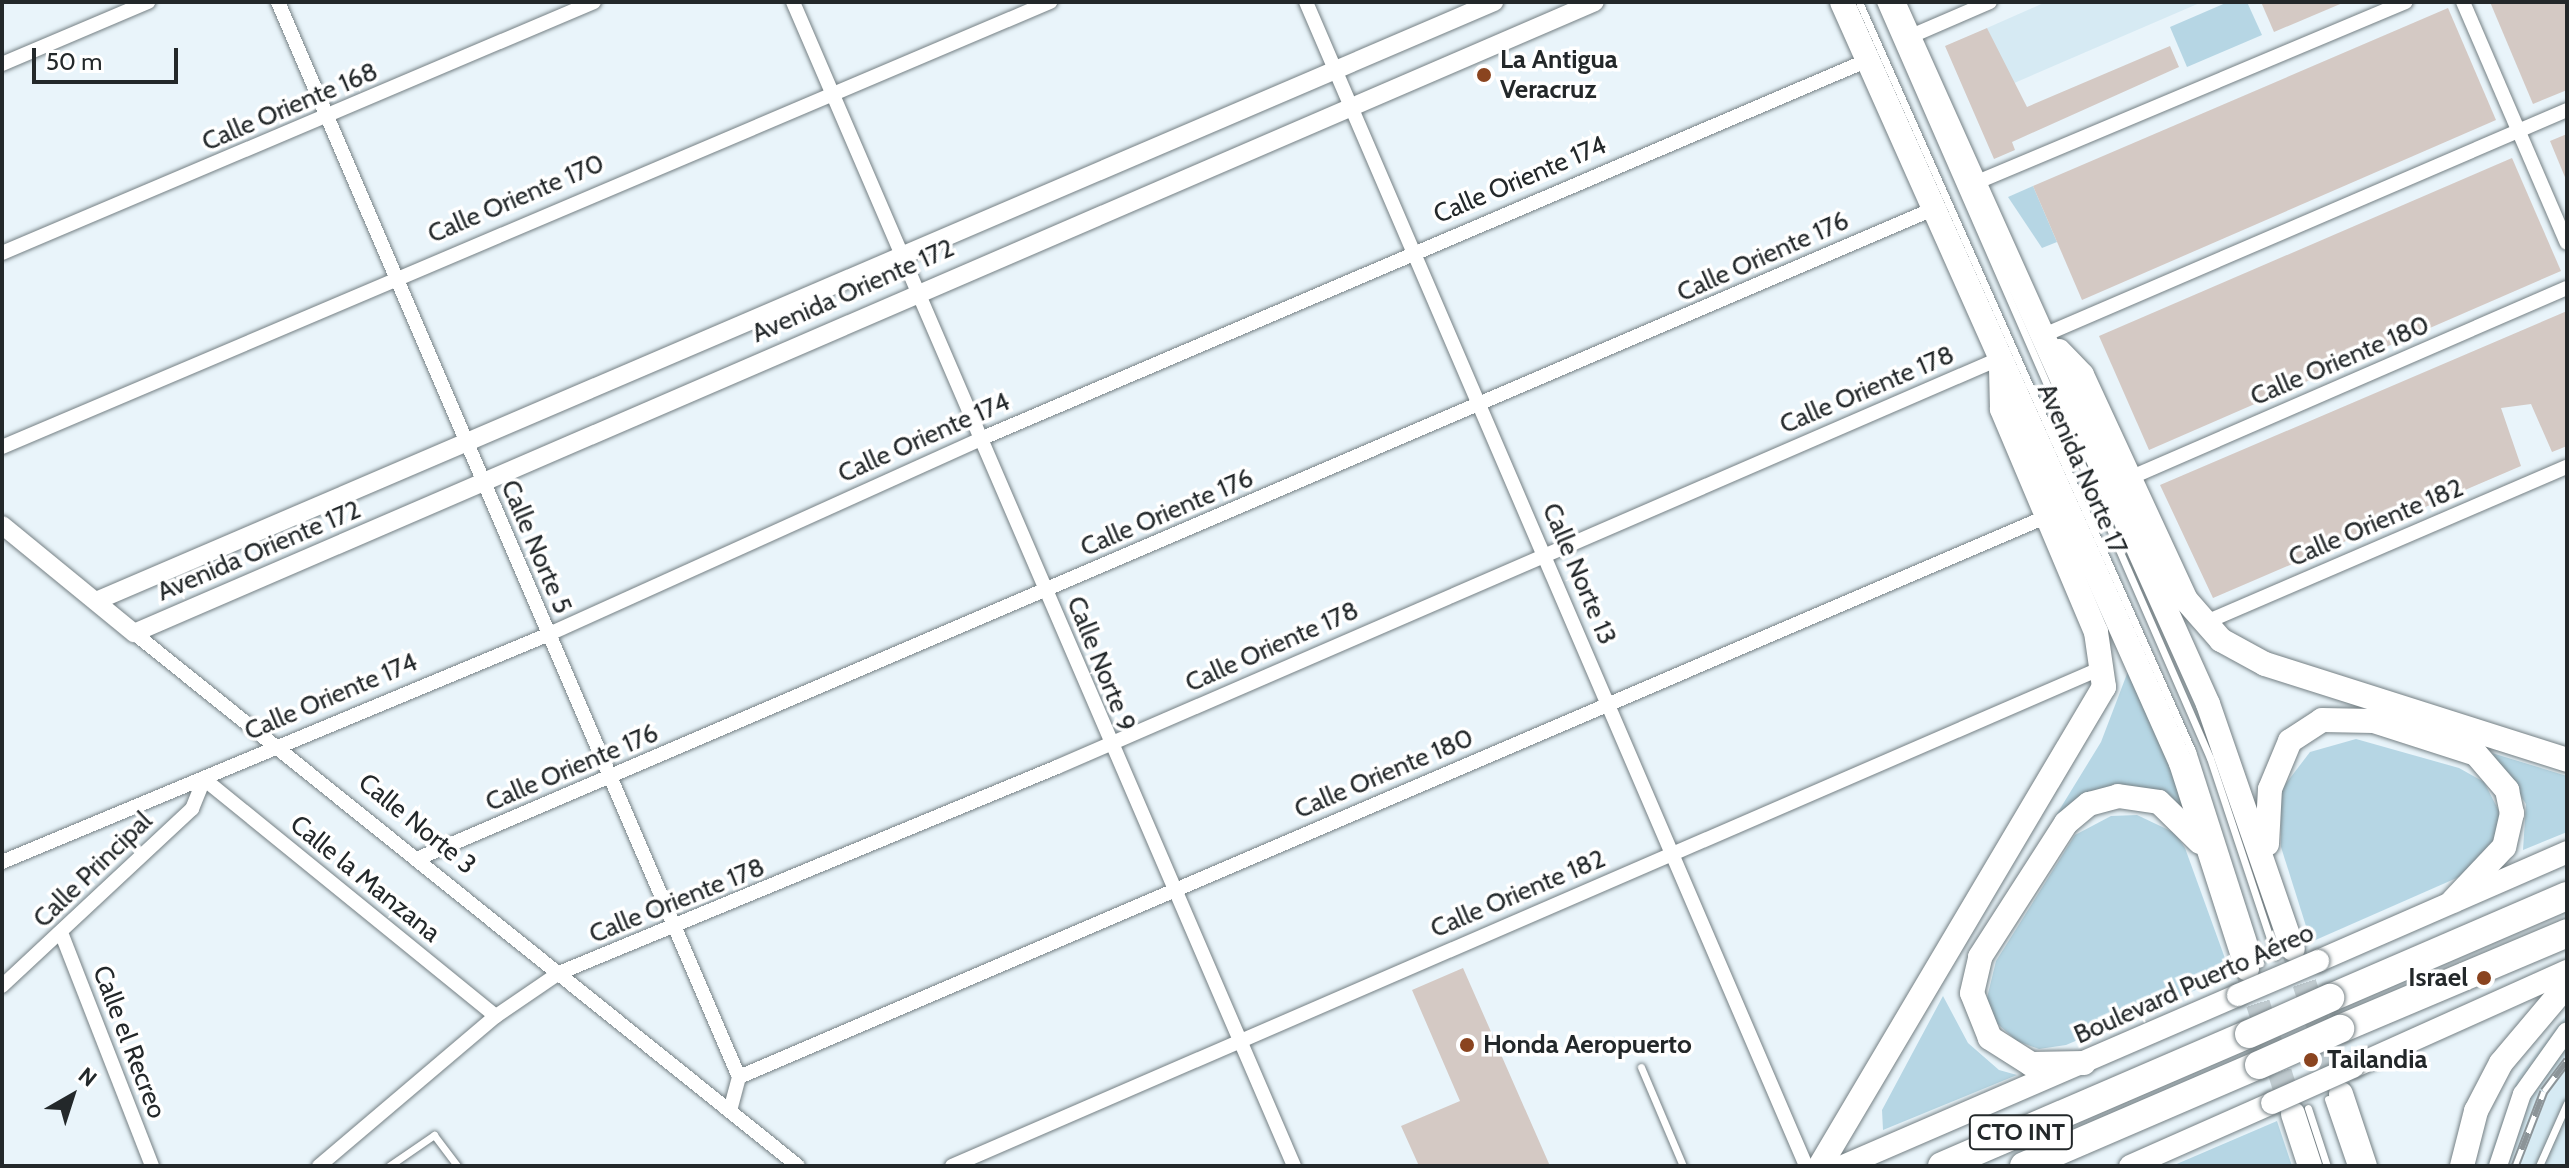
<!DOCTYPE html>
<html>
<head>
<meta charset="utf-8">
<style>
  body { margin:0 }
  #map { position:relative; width:2569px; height:1168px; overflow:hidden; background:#e9f4fa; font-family:Cabin,sans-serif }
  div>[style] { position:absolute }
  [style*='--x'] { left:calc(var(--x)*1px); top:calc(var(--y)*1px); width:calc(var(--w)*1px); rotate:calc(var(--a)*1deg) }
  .built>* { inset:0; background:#d6eaf3 }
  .green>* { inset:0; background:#b6d6e4 }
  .building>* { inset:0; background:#d4c9c4 }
  .primary-tunnel>* { height:24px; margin-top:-12px; transform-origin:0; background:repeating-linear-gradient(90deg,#c1cbd0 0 24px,transparent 0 36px) }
  .roads { filter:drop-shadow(0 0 2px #758084) drop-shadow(0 0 2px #758084) }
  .service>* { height:7px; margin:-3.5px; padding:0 3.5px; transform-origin:3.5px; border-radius:3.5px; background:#fff }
  .minor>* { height:14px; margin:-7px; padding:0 7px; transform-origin:7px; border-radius:7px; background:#fff }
  .tertiary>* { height:18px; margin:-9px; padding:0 9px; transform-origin:9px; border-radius:9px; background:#fff }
  .secondary>* { height:22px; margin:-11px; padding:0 11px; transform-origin:11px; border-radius:11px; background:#fff }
  .primary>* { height:24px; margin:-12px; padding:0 12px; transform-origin:12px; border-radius:12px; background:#fff }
  .motorway>* { height:28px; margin:-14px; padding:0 14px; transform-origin:14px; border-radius:14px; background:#fff }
  .rail>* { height:9px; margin-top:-4.5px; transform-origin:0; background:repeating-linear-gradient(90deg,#fff 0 18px,#8c9498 0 36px); box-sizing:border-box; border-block:2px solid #8c9498 }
  .bridges { filter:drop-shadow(0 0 2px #758084) drop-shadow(0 0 2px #758084) }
  .secondary-bridge>* { height:22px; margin:-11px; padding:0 11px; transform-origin:11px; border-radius:11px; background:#fff }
  .motorway-bridge>* { height:28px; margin:-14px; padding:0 14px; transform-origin:14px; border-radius:14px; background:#fff }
  .dots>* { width:22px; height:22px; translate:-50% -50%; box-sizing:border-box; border:4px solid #fff; border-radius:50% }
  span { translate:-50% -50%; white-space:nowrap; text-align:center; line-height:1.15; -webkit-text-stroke:7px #fff; paint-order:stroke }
  .shield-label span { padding:2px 6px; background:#fff; border:2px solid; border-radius:6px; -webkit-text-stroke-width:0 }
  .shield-label { font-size:24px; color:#23282a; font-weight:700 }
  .poi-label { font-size:26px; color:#23282a; font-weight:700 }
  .left { translate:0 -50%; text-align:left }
  .right { translate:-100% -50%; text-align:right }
  .street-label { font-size:26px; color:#23282a }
  .frame { position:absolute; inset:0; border:4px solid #23282a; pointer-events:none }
  .north { position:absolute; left:32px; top:1056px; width:80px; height:80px; -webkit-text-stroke:6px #fff; paint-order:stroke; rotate:39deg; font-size:22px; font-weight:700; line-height:32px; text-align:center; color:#23282a }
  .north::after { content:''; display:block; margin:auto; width:28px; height:36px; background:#23282a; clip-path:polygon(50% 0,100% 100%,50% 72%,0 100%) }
  .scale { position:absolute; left:32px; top:48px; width:146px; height:36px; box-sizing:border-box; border:4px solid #23282a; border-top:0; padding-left:10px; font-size:24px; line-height:28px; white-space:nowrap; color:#23282a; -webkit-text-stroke:6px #fff; paint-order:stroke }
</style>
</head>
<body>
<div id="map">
  <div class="built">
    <div style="clip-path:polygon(2046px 2px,2202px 2px,2012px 84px,1987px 28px)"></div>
    <div style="clip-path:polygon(2567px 1014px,2567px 1166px,2486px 1166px,2518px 1077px)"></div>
  </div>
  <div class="green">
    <div style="clip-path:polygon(2228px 2px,2247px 2px,2262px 35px,2187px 67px,2170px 27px)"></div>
    <div style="clip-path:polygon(2033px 186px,2057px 242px,2042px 248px,2008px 197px)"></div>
    <div style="clip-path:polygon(2130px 666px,2187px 799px,2184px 808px,2072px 804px,2055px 817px,2101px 742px)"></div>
    <div style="clip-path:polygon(2356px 739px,2459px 768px,2484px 782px,2501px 815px,2499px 842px,2468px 873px,2311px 942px,2281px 847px,2281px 790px,2310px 752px)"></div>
    <div style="clip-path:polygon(2492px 753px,2567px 776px,2567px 832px,2523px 850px,2526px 804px)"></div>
    <div style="clip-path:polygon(2137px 815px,2175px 833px,2185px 848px,2231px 975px,2066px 1045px,2039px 1049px,2017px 1041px,1991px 1018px,1987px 998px,1996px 961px,2075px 835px,2111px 816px)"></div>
    <div style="clip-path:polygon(1943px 996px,1968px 1043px,1999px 1070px,2017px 1075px,1883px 1130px,1882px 1110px)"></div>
    <div style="clip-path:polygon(2277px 1121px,2292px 1166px,2172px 1166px)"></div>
  </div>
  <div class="building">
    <div style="clip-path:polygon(2261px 2px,2345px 2px,2274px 32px)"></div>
    <div style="clip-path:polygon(2490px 2px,2567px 2px,2567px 90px,2533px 104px)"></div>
    <div style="clip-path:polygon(2448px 8px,2496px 120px,2082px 300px,2033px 186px)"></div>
    <div style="clip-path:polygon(1987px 28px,2027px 107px,2170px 46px,2179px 67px,2012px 142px,2015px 150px,1994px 159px,1945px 46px)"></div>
    <div style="clip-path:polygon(2567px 134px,2567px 182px,2550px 141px)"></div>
    <div style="clip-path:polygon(2512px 158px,2561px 271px,2149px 450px,2099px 336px)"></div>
    <div style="clip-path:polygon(2567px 311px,2567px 446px,2552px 452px,2531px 404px,2501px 408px,2521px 466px,2213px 598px,2160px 485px)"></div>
    <div style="clip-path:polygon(1463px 968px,1550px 1166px,1419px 1166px,1401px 1126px,1460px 1101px,1412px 990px)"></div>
  </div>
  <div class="primary-tunnel">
    <div style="--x:2293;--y:949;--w:153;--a:71.7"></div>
    <div style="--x:2247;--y:969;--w:152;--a:72.4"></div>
  </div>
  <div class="roads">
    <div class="service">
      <div style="--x:1859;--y:2;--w:820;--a:66.03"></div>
      <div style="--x:2192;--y:751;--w:223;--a:72.2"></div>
      <div style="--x:1880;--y:2;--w:825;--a:66.42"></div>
      <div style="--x:2210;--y:758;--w:209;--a:71.6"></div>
      <div style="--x:1641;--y:1067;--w:108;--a:67"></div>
      <div style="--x:2328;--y:1099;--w:71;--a:71.1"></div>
      <div style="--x:2308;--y:1108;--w:61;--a:71.9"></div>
      <div style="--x:389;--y:1166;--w:55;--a:-34.6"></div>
      <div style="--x:434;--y:1135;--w:39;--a:53"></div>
      <div style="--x:2539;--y:1166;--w:69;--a:-66"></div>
    </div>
    <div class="minor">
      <div style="--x:278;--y:2;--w:1170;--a:66.79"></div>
      <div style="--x:739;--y:1077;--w:35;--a:105"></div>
      <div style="--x:793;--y:2;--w:1267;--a:66.71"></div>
      <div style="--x:1306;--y:2;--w:1267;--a:66.75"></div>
      <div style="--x:2463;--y:2;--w:262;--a:66.7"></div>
      <div style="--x:1909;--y:37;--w:88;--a:-23.4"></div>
      <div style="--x:2;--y:64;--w:159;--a:-23"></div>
      <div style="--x:1975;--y:183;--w:467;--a:-22.8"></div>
      <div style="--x:2;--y:253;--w:643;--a:-22.98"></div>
      <div style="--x:2044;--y:335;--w:569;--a:-23.28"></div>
      <div style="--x:2;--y:447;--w:1139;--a:-23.01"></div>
      <div style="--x:2132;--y:477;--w:474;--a:-23.5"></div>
      <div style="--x:2204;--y:623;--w:395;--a:-23.3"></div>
      <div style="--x:134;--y:633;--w:851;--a:38.75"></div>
      <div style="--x:419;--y:858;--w:1647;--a:-23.2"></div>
      <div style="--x:2;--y:862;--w:590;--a:-22.61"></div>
      <div style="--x:547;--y:635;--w:473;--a:-24.3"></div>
      <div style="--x:978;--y:440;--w:968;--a:-23.12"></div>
      <div style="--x:62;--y:935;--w:248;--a:68.7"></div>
      <div style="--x:2;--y:986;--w:260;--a:-43"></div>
      <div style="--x:192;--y:809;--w:32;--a:-68"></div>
      <div style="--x:204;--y:779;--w:376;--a:39.1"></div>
      <div style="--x:739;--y:1077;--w:1424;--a:-23.2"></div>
      <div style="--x:319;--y:1166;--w:232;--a:-40.3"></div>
      <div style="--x:496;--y:1016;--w:76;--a:-34.3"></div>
      <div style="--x:559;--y:973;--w:539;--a:-22.47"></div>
      <div style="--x:1057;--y:767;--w:1029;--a:-23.43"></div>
      <div style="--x:952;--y:1166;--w:1255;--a:-23.42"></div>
    </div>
    <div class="tertiary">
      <div style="--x:2;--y:525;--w:171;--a:39.3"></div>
      <div style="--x:134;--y:633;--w:1591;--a:-23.36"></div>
      <div style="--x:96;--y:601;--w:1521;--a:-23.19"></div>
      <div style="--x:2498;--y:1166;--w:76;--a:-71.6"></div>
      <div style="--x:2522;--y:1094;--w:77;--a:-54.5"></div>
    </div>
    <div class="secondary">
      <div style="--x:2318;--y:961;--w:272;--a:-23.6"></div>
      <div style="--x:2353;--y:1067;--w:235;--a:-24.2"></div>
      <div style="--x:1843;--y:1166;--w:430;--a:-23.4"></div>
      <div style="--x:2130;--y:1166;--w:155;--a:-23.9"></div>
    </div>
    <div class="primary">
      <div style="--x:1842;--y:2;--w:833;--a:65.99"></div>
      <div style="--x:2181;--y:763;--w:216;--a:72.2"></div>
      <div style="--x:1893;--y:2;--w:769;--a:65.83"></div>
      <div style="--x:2208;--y:704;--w:259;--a:70.9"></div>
      <div style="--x:2059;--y:351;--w:33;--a:46"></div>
      <div style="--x:2082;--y:375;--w:248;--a:65.2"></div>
      <div style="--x:2186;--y:600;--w:53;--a:48.8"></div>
      <div style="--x:2221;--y:640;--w:50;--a:28.6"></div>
      <div style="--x:2265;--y:664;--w:317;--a:17.6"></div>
      <div style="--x:2267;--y:844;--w:55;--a:-86.9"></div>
      <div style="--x:2270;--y:789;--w:52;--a:-67.4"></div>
      <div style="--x:2290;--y:741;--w:38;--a:-33"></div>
      <div style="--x:2322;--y:720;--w:52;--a:1.1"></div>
      <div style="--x:2374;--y:721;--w:107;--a:17.9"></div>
      <div style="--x:2476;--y:754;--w:48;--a:49.3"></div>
      <div style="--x:2507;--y:790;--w:24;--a:78"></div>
      <div style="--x:2512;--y:813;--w:35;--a:103"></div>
      <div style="--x:2504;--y:847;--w:74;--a:133.4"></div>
      <div style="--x:2084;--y:1063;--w:53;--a:178.9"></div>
      <div style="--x:2031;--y:1064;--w:49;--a:-147.6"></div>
      <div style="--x:1990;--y:1038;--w:48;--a:-111.8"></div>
      <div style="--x:1972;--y:993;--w:37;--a:-77"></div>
      <div style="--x:1980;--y:957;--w:159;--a:-57.3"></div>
      <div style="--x:2066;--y:823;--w:30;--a:-40"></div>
      <div style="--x:2089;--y:804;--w:30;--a:-15"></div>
      <div style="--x:2118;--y:796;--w:41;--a:8.3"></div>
      <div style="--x:2159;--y:802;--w:57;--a:44.3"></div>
      <div style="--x:2341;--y:1094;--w:76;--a:71.6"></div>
      <div style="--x:2293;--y:1114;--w:55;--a:71.9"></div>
      <div style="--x:1820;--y:1166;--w:557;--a:-59.34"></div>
      <div style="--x:2104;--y:687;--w:56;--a:-98.3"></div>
      <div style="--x:2096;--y:632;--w:242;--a:-112.9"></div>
      <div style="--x:2002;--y:409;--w:41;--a:-91.4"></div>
      <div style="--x:2462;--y:1166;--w:57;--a:-75.7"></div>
      <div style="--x:2476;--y:1111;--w:54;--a:-62.5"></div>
      <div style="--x:2501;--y:1063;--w:102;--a:-49.8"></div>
    </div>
    <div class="motorway">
      <div style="--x:2330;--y:998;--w:258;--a:-23.3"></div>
      <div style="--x:2340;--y:1029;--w:246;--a:-22.9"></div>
      <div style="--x:1942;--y:1166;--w:334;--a:-23.3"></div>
      <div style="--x:2024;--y:1166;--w:256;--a:-23.3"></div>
    </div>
  </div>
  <div class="rail">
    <div style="--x:2515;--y:1166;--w:80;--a:-68.9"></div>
    <div style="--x:2544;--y:1091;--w:39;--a:-53"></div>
  </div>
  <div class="bridges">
    <div class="secondary-bridge">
      <div style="--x:2238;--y:995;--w:87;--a:-23"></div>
      <div style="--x:2272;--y:1103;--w:89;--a:-24"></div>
    </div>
    <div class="motorway-bridge">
      <div style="--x:2249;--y:1034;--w:89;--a:-24"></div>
      <div style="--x:2259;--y:1065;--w:89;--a:-24"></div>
    </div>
  </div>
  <div class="dots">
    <div style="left:1484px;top:75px;background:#8a441f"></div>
    <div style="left:2484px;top:978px;background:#8a441f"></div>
    <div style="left:1467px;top:1045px;background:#8a441f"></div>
    <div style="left:2311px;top:1060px;background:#8a441f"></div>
  </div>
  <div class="shield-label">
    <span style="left:2021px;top:1132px">CTO INT</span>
  </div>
  <div class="poi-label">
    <span class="left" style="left:1500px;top:75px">La Antigua<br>Veracruz</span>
    <span class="right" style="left:2468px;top:978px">Israel</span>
    <span class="left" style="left:1483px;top:1045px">Honda Aeropuerto</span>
    <span class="left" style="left:2327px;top:1060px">Tailandia</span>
  </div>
  <div class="street-label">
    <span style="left:290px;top:107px;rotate:-23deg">Calle Oriente 168</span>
    <span style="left:1520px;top:180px;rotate:-23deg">Calle Oriente 174</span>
    <span style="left:516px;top:199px;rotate:-23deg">Calle Oriente 170</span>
    <span style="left:1763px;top:257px;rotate:-24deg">Calle Oriente 176</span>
    <span style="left:853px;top:291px;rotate:-24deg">Avenida Oriente 172</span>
    <span style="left:2340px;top:361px;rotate:-23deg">Calle Oriente 180</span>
    <span style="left:1867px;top:390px;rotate:-23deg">Calle Oriente 178</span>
    <span style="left:924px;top:438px;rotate:-24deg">Calle Oriente 174</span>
    <span style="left:2082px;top:469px;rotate:66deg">Avenida Norte 17</span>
    <span style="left:1167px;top:513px;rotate:-23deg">Calle Oriente 176</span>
    <span style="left:2376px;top:523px;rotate:-23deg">Calle Oriente 182</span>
    <span style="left:536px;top:547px;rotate:67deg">Calle Norte 5</span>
    <span style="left:259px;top:551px;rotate:-23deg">Avenida Oriente 172</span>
    <span style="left:1579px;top:574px;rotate:67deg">Calle Norte 13</span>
    <span style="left:1272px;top:647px;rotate:-24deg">Calle Oriente 178</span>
    <span style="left:1101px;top:664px;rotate:68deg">Calle Norte 9</span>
    <span style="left:331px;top:697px;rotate:-23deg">Calle Oriente 174</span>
    <span style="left:572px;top:768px;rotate:-23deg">Calle Oriente 176</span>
    <span style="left:1384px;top:774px;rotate:-23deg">Calle Oriente 180</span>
    <span style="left:417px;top:824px;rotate:39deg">Calle Norte 3</span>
    <span style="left:93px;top:870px;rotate:-44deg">Calle Principal</span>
    <span style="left:365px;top:879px;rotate:39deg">Calle la Manzana</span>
    <span style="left:1518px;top:894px;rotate:-23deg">Calle Oriente 182</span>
    <span style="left:677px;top:901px;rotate:-22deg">Calle Oriente 178</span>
    <span style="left:2194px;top:984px;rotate:-24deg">Boulevard Puerto Aéreo</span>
    <span style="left:129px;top:1042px;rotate:69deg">Calle el Recreo</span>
  </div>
  <div class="frame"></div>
  <div class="north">N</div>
  <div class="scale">50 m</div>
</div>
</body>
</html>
